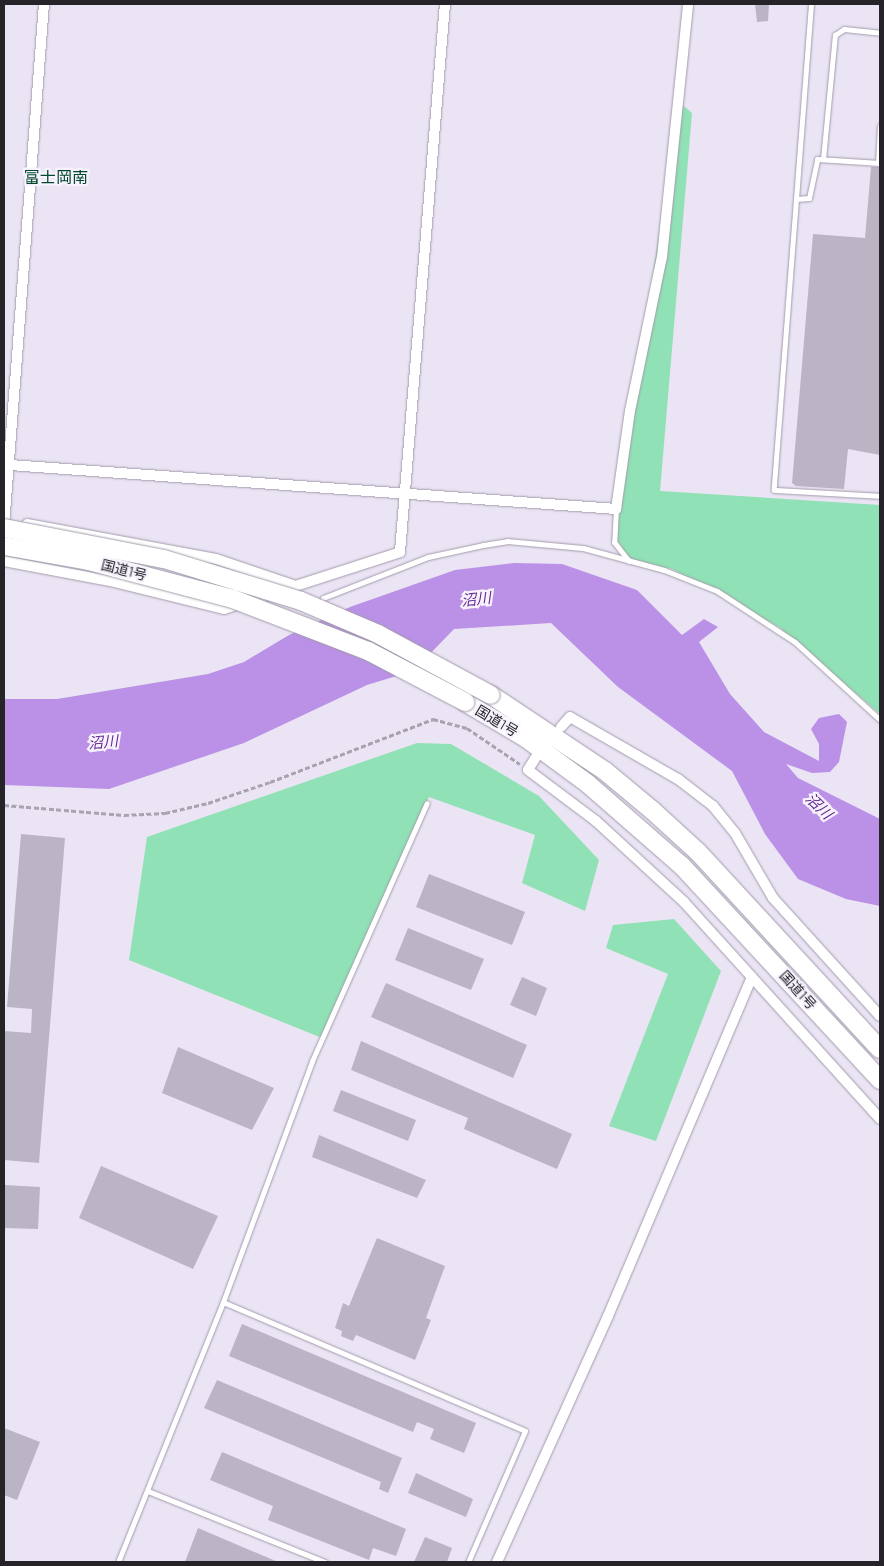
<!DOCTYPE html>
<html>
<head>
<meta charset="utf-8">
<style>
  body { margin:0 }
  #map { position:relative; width:884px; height:1566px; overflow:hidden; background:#ebe4f4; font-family:Barlow,"Noto Sans JP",sans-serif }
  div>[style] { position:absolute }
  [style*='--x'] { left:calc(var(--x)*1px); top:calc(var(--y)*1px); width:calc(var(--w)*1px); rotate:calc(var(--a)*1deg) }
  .green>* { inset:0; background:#90e1b5 }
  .water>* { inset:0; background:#ba91e6 }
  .building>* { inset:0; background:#bbb4c4 }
  .path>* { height:2.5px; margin-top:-1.25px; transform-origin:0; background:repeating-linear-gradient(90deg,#a8a3af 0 5px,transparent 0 7.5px) }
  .roads { filter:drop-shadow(0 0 1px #a29bab) drop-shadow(0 0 1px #a29bab) }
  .service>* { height:5px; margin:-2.5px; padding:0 2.5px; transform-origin:2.5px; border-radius:2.5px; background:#fff }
  .minor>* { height:10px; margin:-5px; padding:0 5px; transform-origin:5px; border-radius:5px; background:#fff }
  .trunk>* { height:18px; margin:-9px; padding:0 9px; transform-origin:9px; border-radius:9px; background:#fff }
  .bridges { filter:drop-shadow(0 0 1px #a29bab) drop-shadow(0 0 1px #a29bab) }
  .trunk-bridge>* { height:18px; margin:-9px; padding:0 9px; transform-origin:9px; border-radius:9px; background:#fff }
  span { translate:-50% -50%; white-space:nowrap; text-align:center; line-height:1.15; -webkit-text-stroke:4.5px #f7f2fd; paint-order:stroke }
  .street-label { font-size:14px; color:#262329 }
  .water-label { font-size:15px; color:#632c8f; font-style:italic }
  .quarter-label { font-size:16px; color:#01482c }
  .frame { position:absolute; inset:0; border:5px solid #262329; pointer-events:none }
</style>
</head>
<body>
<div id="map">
  <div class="green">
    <div style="clip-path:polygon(678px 101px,692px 113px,660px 491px,880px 505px,880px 714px,779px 627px,672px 569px,630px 561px,615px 536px)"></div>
    <div style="clip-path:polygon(417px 743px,451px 744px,539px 796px,599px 860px,585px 911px,522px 883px,535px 835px,429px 797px,322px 1038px,129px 960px,147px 837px)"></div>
    <div style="clip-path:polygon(674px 919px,721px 971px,656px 1141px,609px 1126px,668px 974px,606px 948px,613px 925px)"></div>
  </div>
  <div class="water">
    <div style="clip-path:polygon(514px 563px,562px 564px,637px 590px,682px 635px,704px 619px,718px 627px,699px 642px,730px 694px,764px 732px,819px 761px,819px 744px,811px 729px,819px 718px,839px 714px,847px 722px,839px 762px,830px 772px,812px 773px,786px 764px,798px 778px,880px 819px,880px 906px,846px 899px,798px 879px,765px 834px,732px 771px,618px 687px,551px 623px,454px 629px,425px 659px,426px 667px,367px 685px,244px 743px,109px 789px,4px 785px,4px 699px,57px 699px,208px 674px,244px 662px,289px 635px,350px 607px,455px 570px)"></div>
  </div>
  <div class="building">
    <div style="clip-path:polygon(755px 4px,769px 4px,768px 21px,757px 22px)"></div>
    <div style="clip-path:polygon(871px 167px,880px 167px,880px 455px,848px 449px,844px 489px,796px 486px,792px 483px,813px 234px,865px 238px)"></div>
    <div style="clip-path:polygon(21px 834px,65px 838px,39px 1163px,4px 1160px,4px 1031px,31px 1033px,32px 1009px,7px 1007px)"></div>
    <div style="clip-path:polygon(429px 874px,525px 912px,512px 945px,416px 907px)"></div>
    <div style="clip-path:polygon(408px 928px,484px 959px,471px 990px,395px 960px)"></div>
    <div style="clip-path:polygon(522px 977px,547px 988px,536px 1016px,510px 1005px)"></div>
    <div style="clip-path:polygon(386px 983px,527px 1045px,513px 1078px,371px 1017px)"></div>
    <div style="clip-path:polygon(361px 1041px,572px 1134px,557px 1169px,464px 1129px,468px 1118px,351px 1070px)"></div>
    <div style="clip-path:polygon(178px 1047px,274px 1088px,252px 1130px,162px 1093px)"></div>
    <div style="clip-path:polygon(341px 1090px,416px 1120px,408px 1141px,333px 1111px)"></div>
    <div style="clip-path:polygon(319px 1135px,426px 1180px,417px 1198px,312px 1157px)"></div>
    <div style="clip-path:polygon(101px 1166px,218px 1216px,193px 1269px,79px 1218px)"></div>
    <div style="clip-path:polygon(4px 1185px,40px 1187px,38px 1229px,4px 1228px)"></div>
    <div style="clip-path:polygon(377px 1238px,445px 1266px,426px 1318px,431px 1320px,415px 1360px,356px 1335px,353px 1341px,341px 1336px,342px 1331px,335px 1328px,343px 1303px,349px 1306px)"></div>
    <div style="clip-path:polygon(242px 1324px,476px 1423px,464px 1453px,430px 1439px,434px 1429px,417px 1422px,413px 1432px,229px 1356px)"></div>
    <div style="clip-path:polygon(217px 1380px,402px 1458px,388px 1493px,379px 1489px,381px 1482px,204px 1408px)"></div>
    <div style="clip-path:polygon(4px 1428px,40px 1442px,17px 1500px,4px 1495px)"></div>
    <div style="clip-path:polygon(222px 1452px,406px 1529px,396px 1556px,373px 1548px,369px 1560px,268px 1520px,273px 1506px,210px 1480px)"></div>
    <div style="clip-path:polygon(416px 1473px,473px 1499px,466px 1517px,408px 1493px)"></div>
    <div style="clip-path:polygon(198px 1528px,278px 1562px,185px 1562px)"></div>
    <div style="clip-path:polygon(425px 1537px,452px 1548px,447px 1562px,414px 1562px)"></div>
  </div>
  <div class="path">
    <div style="--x:4;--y:805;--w:120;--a:4.8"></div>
    <div style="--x:124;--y:815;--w:41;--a:-2.8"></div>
    <div style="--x:165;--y:813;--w:44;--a:-13.1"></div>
    <div style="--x:208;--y:803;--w:65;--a:-18.7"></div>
    <div style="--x:270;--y:782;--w:175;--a:-21.1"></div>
    <div style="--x:433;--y:719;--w:35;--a:15"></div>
    <div style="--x:467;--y:728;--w:64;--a:34.2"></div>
  </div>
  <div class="roads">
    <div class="service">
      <div style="--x:811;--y:4;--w:487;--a:94.4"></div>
      <div style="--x:774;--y:490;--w:106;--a:3.2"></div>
      <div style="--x:823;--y:159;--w:125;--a:-84.5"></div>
      <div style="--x:835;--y:35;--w:11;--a:-34"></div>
      <div style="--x:844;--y:29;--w:36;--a:6"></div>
      <div style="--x:878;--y:163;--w:37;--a:-87"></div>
      <div style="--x:796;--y:199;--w:13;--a:-4"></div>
      <div style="--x:809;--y:198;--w:40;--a:-78"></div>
      <div style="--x:817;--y:159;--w:63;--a:3.6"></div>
      <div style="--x:616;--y:509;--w:33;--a:93"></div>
      <div style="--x:614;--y:542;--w:24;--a:52"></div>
      <div style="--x:323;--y:598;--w:113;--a:-21.3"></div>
      <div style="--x:428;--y:557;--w:56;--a:-12.3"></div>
      <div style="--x:483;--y:545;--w:24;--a:-9"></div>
      <div style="--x:507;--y:541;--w:76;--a:5.3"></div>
      <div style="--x:583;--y:548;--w:84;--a:15.2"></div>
      <div style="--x:664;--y:570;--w:57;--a:21.6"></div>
      <div style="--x:717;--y:591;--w:93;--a:33.2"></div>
      <div style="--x:795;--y:642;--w:115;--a:42.5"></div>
      <div style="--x:223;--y:1302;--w:328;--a:23.1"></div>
      <div style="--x:525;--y:1431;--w:143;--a:113.5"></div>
      <div style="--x:148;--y:1491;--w:191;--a:21.9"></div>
      <div style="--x:118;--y:1562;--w:280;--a:-68"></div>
      <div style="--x:223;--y:1302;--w:257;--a:-69.7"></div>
      <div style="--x:312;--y:1061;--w:282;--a:-66"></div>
    </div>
    <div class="minor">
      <div style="--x:10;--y:465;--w:608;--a:4.15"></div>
      <div style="--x:616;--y:509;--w:99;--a:-81.9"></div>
      <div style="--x:630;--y:411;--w:157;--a:-78.3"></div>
      <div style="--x:662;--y:257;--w:254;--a:-84.1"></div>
      <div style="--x:27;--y:524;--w:192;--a:10.5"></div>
      <div style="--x:216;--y:559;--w:81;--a:18.7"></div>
      <div style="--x:4;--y:526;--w:524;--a:-85.62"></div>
      <div style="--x:4;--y:561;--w:108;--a:10.7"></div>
      <div style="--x:110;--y:581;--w:117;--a:13.8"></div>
      <div style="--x:224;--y:609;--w:185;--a:-17.9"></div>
      <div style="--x:400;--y:552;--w:550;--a:-85.31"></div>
      <div style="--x:561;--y:727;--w:13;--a:-48"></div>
      <div style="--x:570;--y:717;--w:125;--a:29.9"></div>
      <div style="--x:678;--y:779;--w:44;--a:37.6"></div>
      <div style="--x:713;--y:806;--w:35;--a:51"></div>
      <div style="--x:735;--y:833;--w:75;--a:59.7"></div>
      <div style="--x:773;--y:898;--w:159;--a:47.8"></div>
      <div style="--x:536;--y:757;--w:15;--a:122"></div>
      <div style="--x:528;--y:770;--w:85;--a:36.9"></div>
      <div style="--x:596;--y:821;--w:120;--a:42.6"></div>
      <div style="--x:684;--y:902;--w:292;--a:47.9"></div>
      <div style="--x:497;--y:1562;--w:270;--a:-65.7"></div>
      <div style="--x:608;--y:1316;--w:368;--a:-67"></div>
    </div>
    <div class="trunk">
      <div style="--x:491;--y:695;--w:137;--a:33.7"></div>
      <div style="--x:605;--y:771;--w:61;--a:39.7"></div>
      <div style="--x:652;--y:810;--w:62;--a:42.4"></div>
      <div style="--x:698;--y:852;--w:268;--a:47.3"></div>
      <div style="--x:465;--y:702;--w:72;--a:30.8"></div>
      <div style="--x:527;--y:739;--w:76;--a:36.4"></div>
      <div style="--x:588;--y:784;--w:125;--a:41.1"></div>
      <div style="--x:682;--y:866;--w:292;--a:47.2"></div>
    </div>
  </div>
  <div class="bridges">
    <div class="trunk-bridge">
      <div style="--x:4;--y:528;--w:163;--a:11"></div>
      <div style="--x:164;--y:559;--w:143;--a:17"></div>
      <div style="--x:301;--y:601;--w:84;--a:23.2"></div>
      <div style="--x:378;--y:634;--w:128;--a:28.4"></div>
      <div style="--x:4;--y:546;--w:86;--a:10"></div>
      <div style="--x:89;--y:561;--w:149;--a:14.8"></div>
      <div style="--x:233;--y:599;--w:145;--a:21.1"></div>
      <div style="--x:368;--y:651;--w:110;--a:27.7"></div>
    </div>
  </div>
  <div class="street-label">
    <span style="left:124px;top:570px;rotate:14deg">国道1号</span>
    <span style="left:497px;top:721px;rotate:31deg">国道1号</span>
    <span style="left:798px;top:990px;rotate:48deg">国道1号</span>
  </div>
  <div class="water-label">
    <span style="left:476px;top:599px;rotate:-6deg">沼川</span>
    <span style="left:103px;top:742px;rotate:-5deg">沼川</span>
    <span style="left:819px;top:806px;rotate:44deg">沼川</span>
  </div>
  <div class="quarter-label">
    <span style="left:56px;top:177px">富士岡南</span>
  </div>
  <div class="frame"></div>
</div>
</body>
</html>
